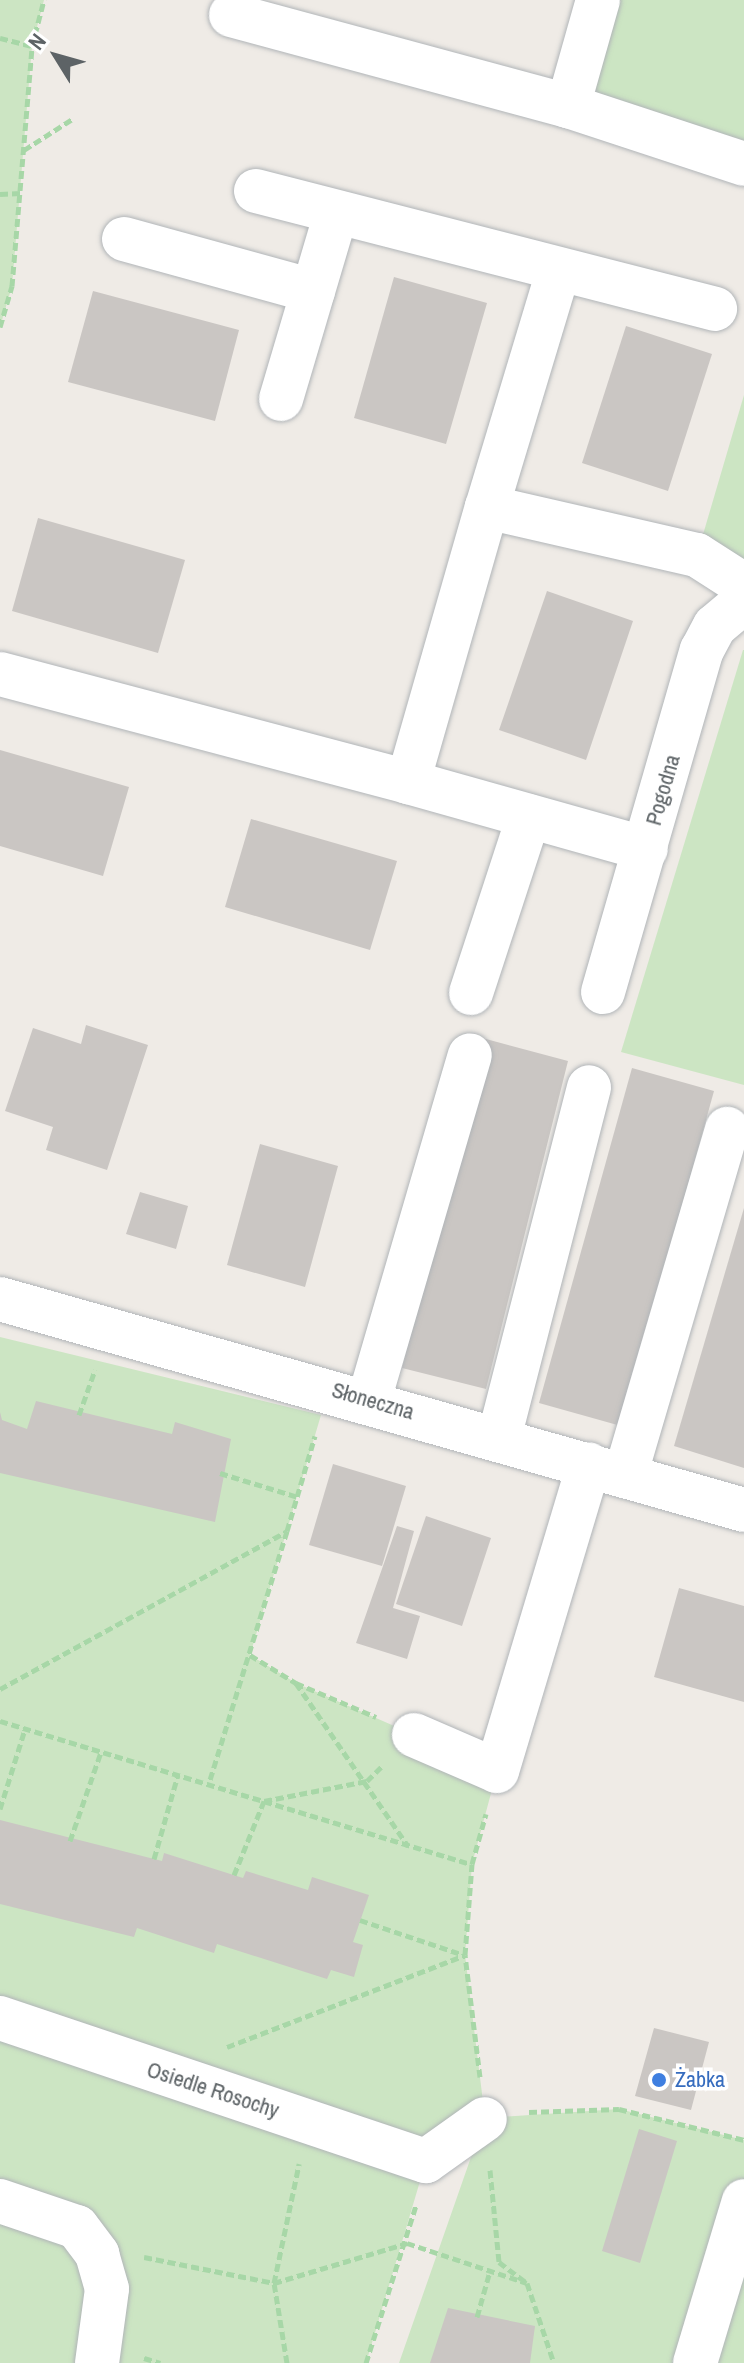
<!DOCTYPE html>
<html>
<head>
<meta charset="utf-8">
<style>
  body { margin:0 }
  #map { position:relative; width:744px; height:2363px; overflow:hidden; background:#efebe6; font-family:"Archivo Narrow",sans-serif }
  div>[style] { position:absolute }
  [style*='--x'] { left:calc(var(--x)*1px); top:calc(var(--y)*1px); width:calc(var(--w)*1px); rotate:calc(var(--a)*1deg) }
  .green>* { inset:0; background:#cce5c3 }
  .building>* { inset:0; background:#cac6c3 }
  .path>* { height:5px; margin-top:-2.5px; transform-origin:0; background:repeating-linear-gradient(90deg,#a7d7a7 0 8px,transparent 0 12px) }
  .roads { filter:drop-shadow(0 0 2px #b1b5b8) drop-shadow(0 0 2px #b1b5b8) }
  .minor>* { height:44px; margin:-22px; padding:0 22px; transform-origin:22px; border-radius:22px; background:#fff }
  .dots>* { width:22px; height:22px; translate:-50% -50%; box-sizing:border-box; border:4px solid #fff; border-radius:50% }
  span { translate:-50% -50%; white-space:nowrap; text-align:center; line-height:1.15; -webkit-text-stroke:7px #fff; paint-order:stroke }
  .street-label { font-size:22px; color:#5d6366 }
  .shop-label { font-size:22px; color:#366cbe }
  .left { translate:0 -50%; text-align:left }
  .north { position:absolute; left:16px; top:16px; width:80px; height:80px; -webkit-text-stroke:6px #fff; paint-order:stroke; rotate:307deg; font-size:22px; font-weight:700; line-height:32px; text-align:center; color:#5d6366 }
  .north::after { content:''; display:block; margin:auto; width:28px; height:36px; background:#5d6366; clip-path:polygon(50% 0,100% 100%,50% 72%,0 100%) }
</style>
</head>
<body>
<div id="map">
  <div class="green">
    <div style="clip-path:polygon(0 0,44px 0,32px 46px,12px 286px,0 327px)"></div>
    <div style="clip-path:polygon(598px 0,744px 0,744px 164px,568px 106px)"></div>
    <div style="clip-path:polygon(744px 395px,744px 585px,697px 555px)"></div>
    <div style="clip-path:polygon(743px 650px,744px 650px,744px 1085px,621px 1052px)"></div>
    <div style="clip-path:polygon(0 1337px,321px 1415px,250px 1655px,296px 1683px,497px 1771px,472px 1864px,465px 1955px,485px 2118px,619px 2109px,744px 2140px,744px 2363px,399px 2363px,484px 2120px,426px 2161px,366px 2363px,0 2363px)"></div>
  </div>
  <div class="building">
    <div style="clip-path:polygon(394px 277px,487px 303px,446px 444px,354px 418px)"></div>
    <div style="clip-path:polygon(93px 291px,239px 330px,215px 421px,68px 382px)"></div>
    <div style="clip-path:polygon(626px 326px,712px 354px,668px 491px,582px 463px)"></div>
    <div style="clip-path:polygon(38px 518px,185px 560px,158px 653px,12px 611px)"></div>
    <div style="clip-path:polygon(547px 591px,633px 621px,586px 760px,499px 730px)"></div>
    <div style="clip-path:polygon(0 750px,129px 787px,103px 876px,0 846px)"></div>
    <div style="clip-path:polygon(251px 819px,397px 861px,370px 950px,225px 907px)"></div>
    <div style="clip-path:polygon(86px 1025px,148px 1045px,107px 1170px,46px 1150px,53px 1127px,5px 1111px,33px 1028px,81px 1044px)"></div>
    <div style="clip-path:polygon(486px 1039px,568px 1061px,486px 1389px,402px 1368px)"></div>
    <div style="clip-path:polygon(632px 1068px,714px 1091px,621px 1426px,539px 1403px)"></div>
    <div style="clip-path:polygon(260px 1144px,338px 1166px,305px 1287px,227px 1265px)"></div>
    <div style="clip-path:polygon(140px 1192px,188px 1206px,176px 1249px,126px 1234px)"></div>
    <div style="clip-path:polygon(744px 1208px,744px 1468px,674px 1446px)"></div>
    <div style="clip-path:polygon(36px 1401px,172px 1434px,175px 1422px,231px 1439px,215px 1522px,0 1473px,0 1412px,2px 1420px,27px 1429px)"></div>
    <div style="clip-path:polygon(333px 1464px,406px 1486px,382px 1566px,309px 1545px)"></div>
    <div style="clip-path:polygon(426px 1516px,491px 1538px,462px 1626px,396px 1604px)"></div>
    <div style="clip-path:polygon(397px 1526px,414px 1531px,393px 1608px,420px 1616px,407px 1659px,356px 1643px)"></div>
    <div style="clip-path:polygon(679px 1588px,744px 1606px,744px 1702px,654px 1677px)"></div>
    <div style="clip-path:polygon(0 1820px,162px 1861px,164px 1853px,243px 1878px,246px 1871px,308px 1890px,312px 1877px,369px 1895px,353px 1942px,363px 1945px,354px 1977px,331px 1970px,327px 1979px,217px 1944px,214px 1953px,137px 1928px,134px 1937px,0 1904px)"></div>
    <div style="clip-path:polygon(654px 2028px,709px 2042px,691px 2110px,635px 2096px)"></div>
    <div style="clip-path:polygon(639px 2129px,677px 2141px,640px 2263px,602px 2251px)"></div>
    <div style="clip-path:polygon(448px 2308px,535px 2326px,530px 2363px,430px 2363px)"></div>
  </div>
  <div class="path">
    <div style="--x:0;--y:38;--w:33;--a:14"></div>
    <div style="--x:24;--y:150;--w:59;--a:-32.6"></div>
    <div style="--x:0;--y:194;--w:21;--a:-3"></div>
    <div style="--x:0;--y:327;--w:43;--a:-73.7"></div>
    <div style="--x:12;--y:286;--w:241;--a:-85.2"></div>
    <div style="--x:32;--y:46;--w:48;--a:-75.4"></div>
    <div style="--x:79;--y:1415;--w:48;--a:-70.4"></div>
    <div style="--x:220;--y:1473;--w:82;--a:17.1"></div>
    <div style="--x:287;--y:1531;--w:99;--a:-73.6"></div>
    <div style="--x:250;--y:1655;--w:54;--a:31.3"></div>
    <div style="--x:296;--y:1683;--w:198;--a:55.5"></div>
    <div style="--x:296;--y:1683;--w:87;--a:23"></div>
    <div style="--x:0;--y:1689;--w:328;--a:-28.8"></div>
    <div style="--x:287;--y:1531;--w:261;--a:107.2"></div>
    <div style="--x:0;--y:1721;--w:493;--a:16.9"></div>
    <div style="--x:0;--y:1809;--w:84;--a:-72.6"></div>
    <div style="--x:70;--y:1841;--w:94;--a:-70.8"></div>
    <div style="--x:154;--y:1859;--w:87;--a:-74.1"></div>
    <div style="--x:234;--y:1875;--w:80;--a:-67.9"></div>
    <div style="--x:264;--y:1801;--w:105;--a:-11"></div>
    <div style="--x:367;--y:1781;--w:21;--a:-45"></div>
    <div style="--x:360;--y:1920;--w:110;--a:18.6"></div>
    <div style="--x:227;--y:2047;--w:255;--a:-21.1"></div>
    <div style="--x:480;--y:2077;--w:123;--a:-97"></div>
    <div style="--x:465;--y:1955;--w:91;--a:-85.6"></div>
    <div style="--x:472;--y:1864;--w:52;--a:-74.4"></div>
    <div style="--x:529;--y:2112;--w:90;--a:-1.9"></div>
    <div style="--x:619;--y:2109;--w:129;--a:13.9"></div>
    <div style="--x:490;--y:2170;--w:92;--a:84.4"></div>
    <div style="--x:499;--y:2262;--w:35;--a:37"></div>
    <div style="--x:144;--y:2257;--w:133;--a:11.3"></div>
    <div style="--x:274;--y:2283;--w:139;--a:-16.7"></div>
    <div style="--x:407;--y:2243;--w:126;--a:18.4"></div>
    <div style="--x:527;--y:2283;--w:84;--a:71.4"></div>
    <div style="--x:477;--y:2317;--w:48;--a:-74.2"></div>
    <div style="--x:144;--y:2358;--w:17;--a:17"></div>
    <div style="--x:287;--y:2363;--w:81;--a:-99.2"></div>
    <div style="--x:274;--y:2283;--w:122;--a:-78.1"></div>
    <div style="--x:366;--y:2363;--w:166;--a:-72.4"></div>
  </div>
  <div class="roads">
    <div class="minor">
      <div style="--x:231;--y:15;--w:349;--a:15.1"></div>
      <div style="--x:568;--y:106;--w:185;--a:18.2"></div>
      <div style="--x:568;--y:106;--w:110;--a:-74.2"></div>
      <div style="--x:256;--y:191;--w:474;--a:14.4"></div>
      <div style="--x:124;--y:239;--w:196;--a:15.4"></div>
      <div style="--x:281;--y:399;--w:194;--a:-73.5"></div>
      <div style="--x:487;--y:507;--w:245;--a:-73.2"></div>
      <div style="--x:0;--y:674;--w:422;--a:14.8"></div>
      <div style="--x:408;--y:782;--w:286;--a:-74"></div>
      <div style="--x:487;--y:507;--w:215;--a:12.9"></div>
      <div style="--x:697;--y:555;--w:56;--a:32.6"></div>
      <div style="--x:408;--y:782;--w:247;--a:15.7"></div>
      <div style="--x:603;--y:992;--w:356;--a:-73.9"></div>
      <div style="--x:702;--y:650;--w:27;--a:-62"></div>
      <div style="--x:715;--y:626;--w:38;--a:-40"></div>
      <div style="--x:471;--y:993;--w:186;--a:-71.9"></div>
      <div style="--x:0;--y:1299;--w:773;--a:15.83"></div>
      <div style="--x:369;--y:1400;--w:359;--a:-73.7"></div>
      <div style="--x:499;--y:1438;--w:362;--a:-75.6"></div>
      <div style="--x:625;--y:1476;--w:362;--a:-73.6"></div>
      <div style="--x:414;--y:1735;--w:90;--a:23.4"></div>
      <div style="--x:497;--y:1771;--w:320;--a:-73.3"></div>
      <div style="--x:0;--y:2018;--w:449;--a:18.6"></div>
      <div style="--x:426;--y:2161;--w:72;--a:-35.4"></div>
      <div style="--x:0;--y:2201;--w:81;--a:18.7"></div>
      <div style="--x:77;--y:2227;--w:34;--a:53"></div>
      <div style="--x:97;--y:2254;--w:36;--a:74"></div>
      <div style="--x:107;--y:2289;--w:75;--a:97.7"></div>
      <div style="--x:695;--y:2363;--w:169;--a:-73.2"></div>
    </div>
  </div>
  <div class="dots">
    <div style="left:659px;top:2080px;background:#3f7fe0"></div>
  </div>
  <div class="street-label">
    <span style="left:663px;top:790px;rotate:-74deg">Pogodna</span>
    <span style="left:373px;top:1401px;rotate:16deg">Słoneczna</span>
    <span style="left:213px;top:2090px;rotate:18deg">Osiedle Rosochy</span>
  </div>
  <div class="shop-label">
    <span class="left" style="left:675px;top:2080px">Żabka</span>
  </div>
  <div class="north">N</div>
</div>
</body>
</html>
